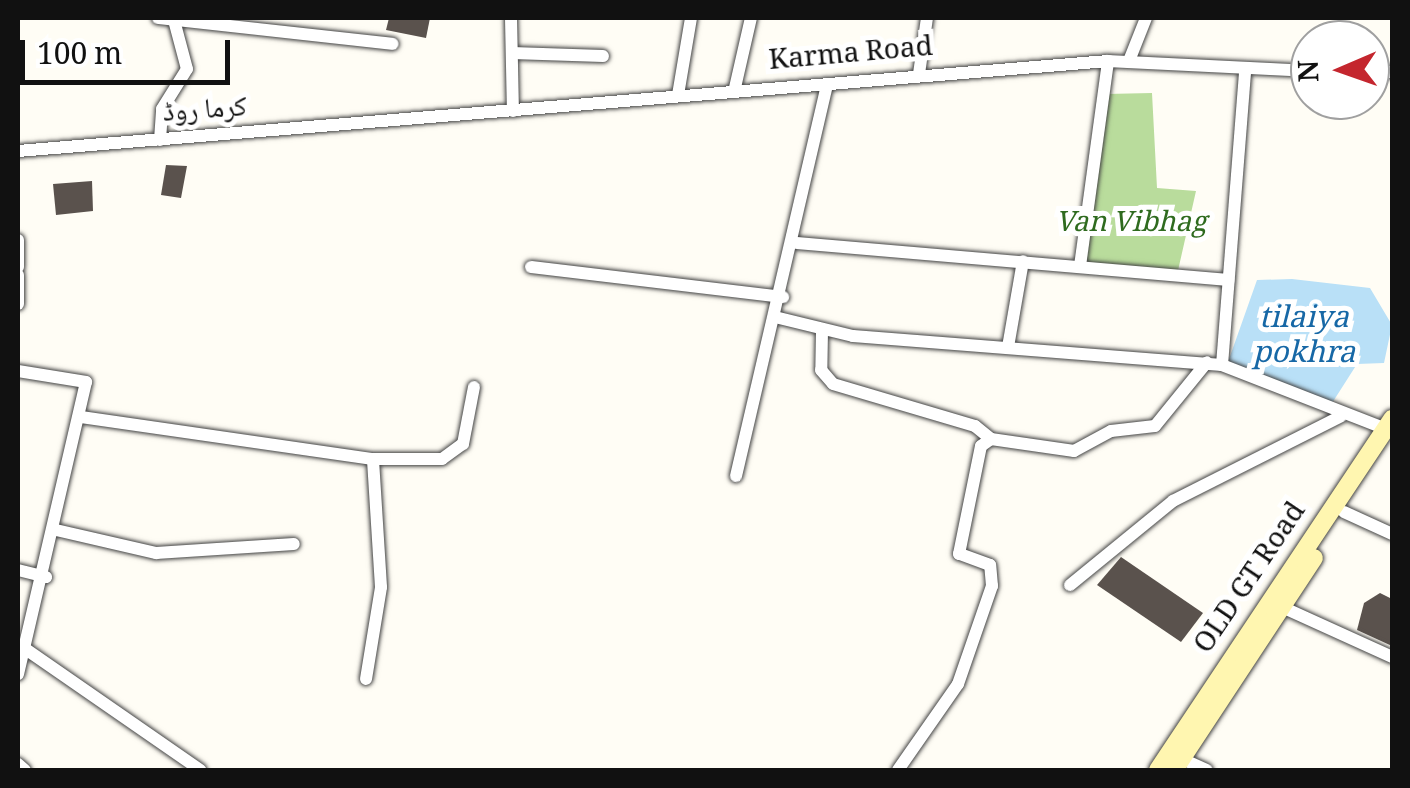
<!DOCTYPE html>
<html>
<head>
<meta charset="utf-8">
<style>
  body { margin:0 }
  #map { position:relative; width:1410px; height:788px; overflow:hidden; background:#fffdf5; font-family:Georgia,"Noto Naskh Arabic",serif }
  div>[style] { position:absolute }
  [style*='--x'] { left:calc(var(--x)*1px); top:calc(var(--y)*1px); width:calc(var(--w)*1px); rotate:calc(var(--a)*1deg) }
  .forest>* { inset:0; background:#b9dc9c }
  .water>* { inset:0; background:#b9e0f7 }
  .building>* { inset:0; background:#5a524d }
  .roads { filter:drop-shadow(0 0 2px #444) drop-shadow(0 0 2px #444) }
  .street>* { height:12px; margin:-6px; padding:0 6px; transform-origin:6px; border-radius:6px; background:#fff }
  .secondary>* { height:18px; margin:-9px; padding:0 9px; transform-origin:9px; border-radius:9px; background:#fff6b0 }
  span { translate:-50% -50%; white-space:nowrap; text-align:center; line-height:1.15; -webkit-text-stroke:10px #fff; paint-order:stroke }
  .street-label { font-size:28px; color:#111 }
  .park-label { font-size:28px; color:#2f6b1f; font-style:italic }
  .water-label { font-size:30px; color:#1768a6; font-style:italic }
  .frame { position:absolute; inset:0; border:20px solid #111; pointer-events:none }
  .north { position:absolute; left:1290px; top:20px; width:100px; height:100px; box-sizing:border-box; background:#fff; border:2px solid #a0a0a0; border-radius:50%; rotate:268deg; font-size:28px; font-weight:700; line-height:40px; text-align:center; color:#111 }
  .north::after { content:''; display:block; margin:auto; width:35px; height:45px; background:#c4262e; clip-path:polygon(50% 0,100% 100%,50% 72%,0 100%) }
  .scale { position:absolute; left:20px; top:40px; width:210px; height:45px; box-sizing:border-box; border:5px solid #111; border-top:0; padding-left:12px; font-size:30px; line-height:35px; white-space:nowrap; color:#111; -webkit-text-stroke:8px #fff; paint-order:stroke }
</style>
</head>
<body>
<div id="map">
  <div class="forest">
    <div style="clip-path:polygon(1152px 93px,1157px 188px,1196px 191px,1177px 275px,1080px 266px,1106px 94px)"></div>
  </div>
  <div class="water">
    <div style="clip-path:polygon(1292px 279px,1370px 288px,1392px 325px,1384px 363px,1357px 364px,1327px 411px,1228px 362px,1257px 280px)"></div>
  </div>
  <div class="building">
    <div style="clip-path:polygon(389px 18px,430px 18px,426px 38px,386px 30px)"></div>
    <div style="clip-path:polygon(166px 165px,187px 166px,181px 198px,161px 195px)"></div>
    <div style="clip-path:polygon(92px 181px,93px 211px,56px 215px,53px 184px)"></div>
    <div style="clip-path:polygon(1121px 557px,1203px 613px,1181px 642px,1097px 585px)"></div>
    <div style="clip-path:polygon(1380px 593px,1392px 599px,1392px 646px,1357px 630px,1364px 603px)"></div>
  </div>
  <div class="roads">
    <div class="street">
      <div style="--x:158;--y:18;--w:236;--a:6.3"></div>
      <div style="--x:511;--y:18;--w:93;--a:88.8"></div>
      <div style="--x:512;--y:53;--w:91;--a:1.9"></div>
      <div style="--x:1129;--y:61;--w:46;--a:-68.4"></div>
      <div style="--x:1370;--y:72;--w:22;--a:0"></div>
      <div style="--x:919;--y:74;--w:57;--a:-81.9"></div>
      <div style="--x:734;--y:92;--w:76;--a:-77.1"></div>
      <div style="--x:678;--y:95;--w:78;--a:-80.4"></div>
      <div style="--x:160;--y:140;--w:31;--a:-86"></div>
      <div style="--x:162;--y:109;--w:47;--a:-58"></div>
      <div style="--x:187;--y:69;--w:51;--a:-104.9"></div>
      <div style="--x:18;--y:151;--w:1094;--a:-4.72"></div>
      <div style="--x:1108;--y:61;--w:202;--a:2.8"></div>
      <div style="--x:18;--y:240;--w:27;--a:90"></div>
      <div style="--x:797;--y:243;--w:433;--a:4.9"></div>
      <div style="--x:1080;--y:266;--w:207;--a:-82.2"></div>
      <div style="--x:531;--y:267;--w:254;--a:6.8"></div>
      <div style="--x:18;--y:275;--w:29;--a:90"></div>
      <div style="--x:779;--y:318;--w:76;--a:13.7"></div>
      <div style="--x:853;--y:336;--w:370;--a:4.5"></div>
      <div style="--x:1222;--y:365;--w:176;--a:21.3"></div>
      <div style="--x:822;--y:331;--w:39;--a:91"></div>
      <div style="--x:821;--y:370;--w:18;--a:49"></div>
      <div style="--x:833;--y:384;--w:148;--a:16.5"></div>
      <div style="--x:975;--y:426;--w:21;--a:39"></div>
      <div style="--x:1008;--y:347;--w:87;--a:-80.1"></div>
      <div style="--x:1222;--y:365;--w:295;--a:-85.5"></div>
      <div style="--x:18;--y:371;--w:69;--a:9.2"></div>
      <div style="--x:86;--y:382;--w:300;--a:103.1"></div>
      <div style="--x:81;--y:417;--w:295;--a:8.2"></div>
      <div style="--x:373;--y:459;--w:69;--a:0"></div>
      <div style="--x:442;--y:459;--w:26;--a:-36"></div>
      <div style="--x:463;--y:444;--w:58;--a:-79.1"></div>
      <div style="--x:736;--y:476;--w:402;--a:-76.9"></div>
      <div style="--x:1344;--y:512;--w:53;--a:24.6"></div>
      <div style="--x:56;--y:530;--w:103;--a:13"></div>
      <div style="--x:156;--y:553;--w:138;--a:-3.7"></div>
      <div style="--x:18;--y:570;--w:29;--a:14"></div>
      <div style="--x:1070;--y:585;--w:133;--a:-39.2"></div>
      <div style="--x:1173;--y:501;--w:188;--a:-26.8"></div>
      <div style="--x:1282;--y:607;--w:121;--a:24.4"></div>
      <div style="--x:27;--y:650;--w:211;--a:34.7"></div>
      <div style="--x:366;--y:679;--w:93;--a:-80.7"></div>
      <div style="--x:381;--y:587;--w:128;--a:-93.6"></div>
      <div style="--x:1182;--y:759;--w:27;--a:24"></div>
      <div style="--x:18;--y:764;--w:9;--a:41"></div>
      <div style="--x:898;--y:770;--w:105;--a:-55.1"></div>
      <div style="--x:958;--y:684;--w:104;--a:-70.9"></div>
      <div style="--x:992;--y:586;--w:21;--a:-95"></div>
      <div style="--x:990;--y:565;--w:33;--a:-160"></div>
      <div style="--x:959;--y:554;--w:110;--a:-78.5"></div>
      <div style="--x:981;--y:446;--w:12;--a:-35"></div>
      <div style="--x:991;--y:439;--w:84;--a:8.2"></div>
      <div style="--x:1074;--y:451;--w:42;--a:-28.4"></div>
      <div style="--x:1111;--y:431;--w:44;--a:-6.5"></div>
      <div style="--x:1155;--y:426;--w:82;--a:-50.9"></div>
    </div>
    <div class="secondary">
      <div style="--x:1158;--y:770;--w:422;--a:-56.3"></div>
      <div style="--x:1174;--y:770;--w:254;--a:-56.6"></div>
    </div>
  </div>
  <div class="street-label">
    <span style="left:851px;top:56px;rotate:-5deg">Karma Road</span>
    <span style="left:205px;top:112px;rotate:-4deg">کرما روڈ</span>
    <span style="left:1252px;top:579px;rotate:-56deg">OLD GT Road</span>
  </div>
  <div class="park-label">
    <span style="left:1131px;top:225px">Van Vibhag</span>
  </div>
  <div class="water-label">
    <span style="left:1304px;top:338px">tilaiya<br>pokhra</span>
  </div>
  <div class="frame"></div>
  <div class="north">N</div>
  <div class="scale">100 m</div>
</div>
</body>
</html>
